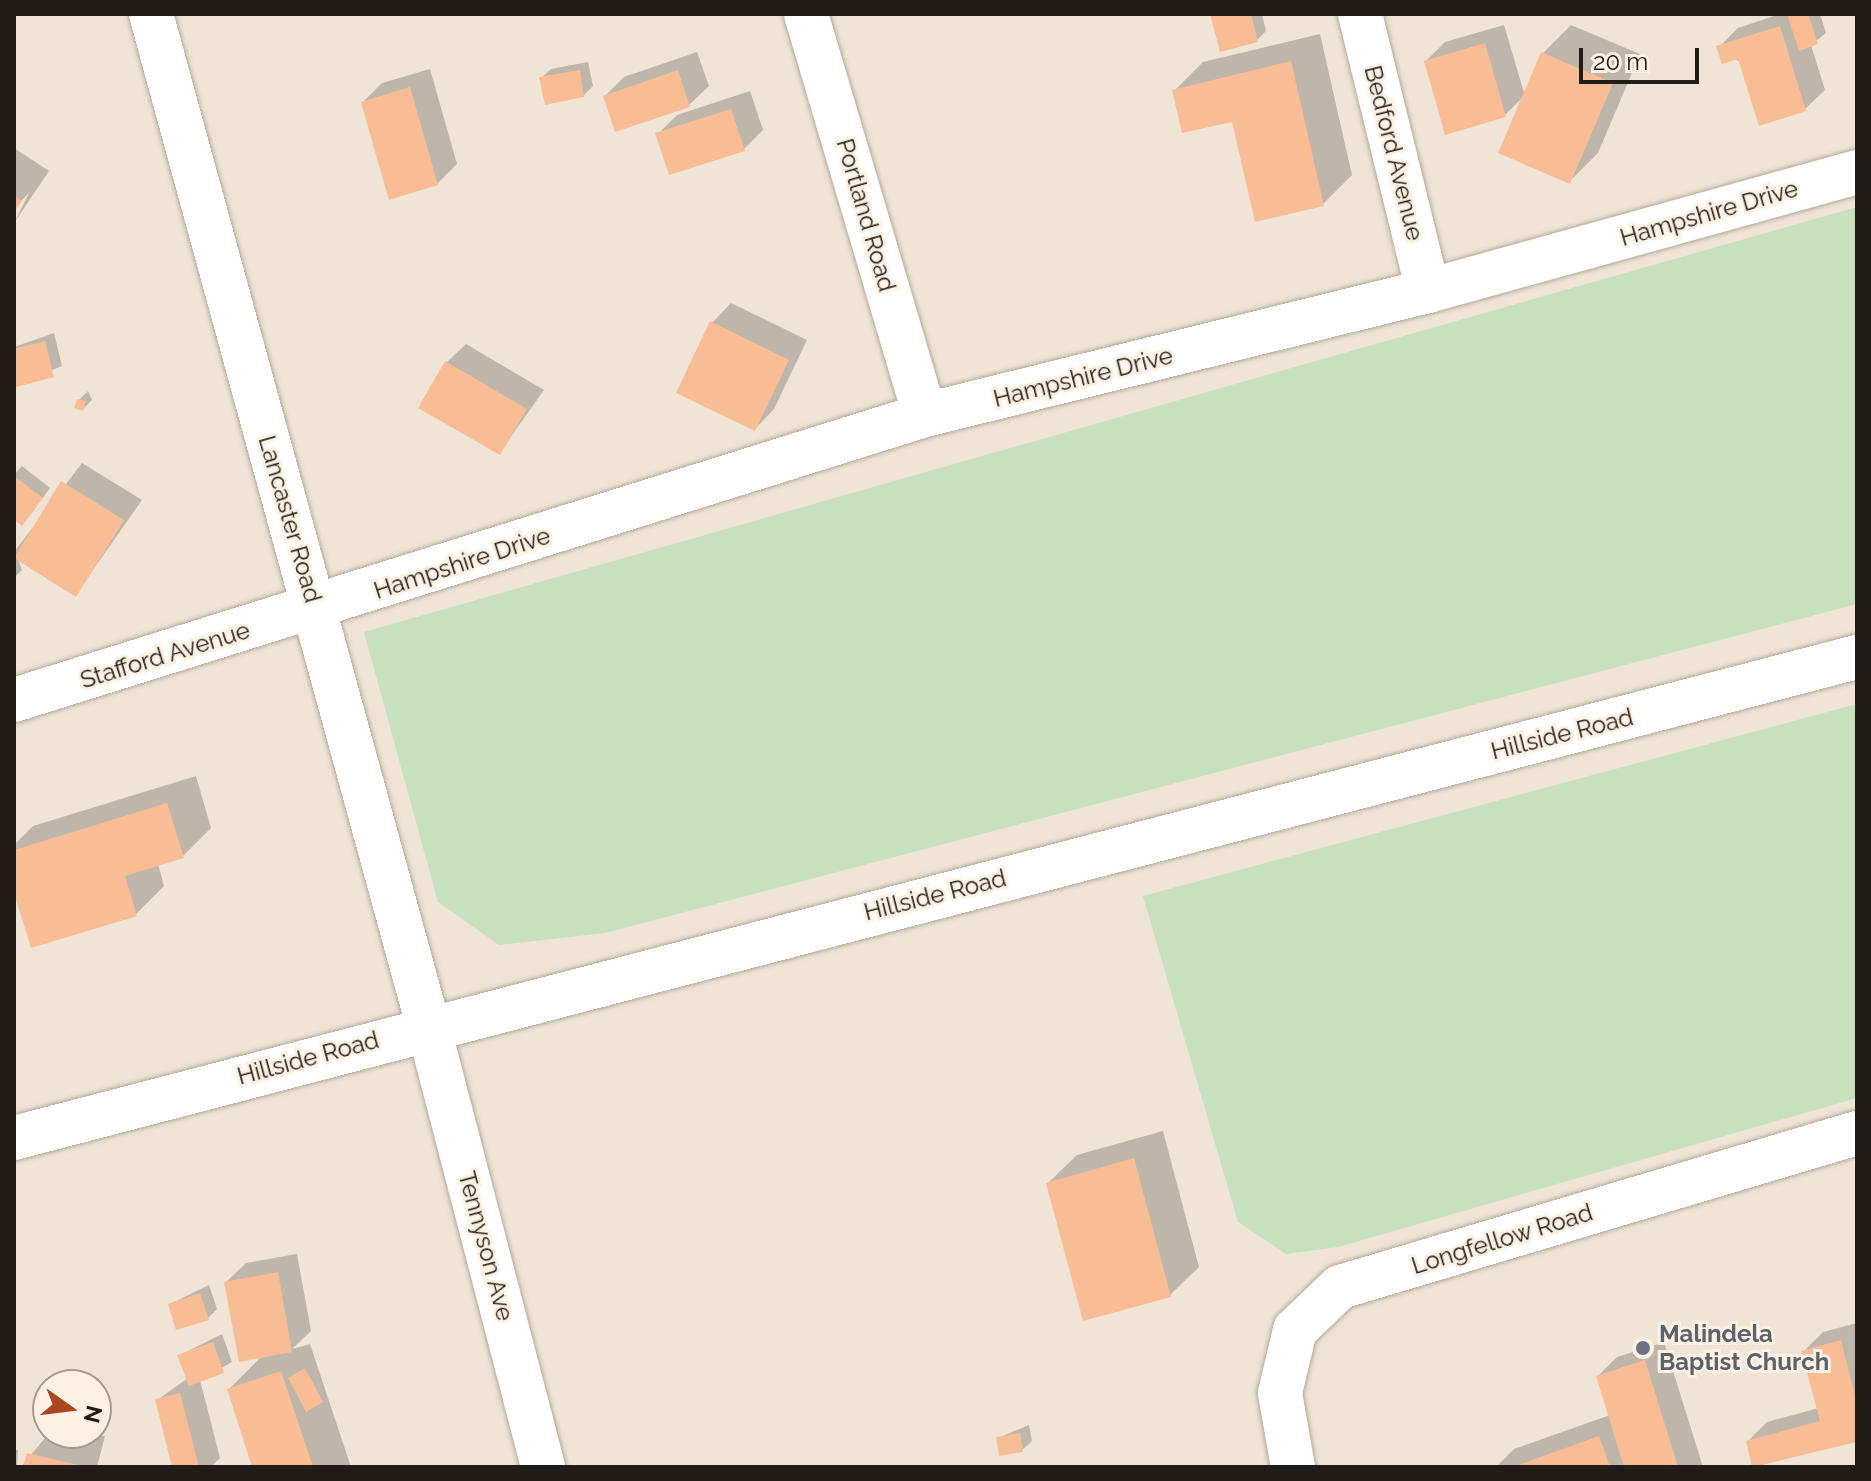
<!DOCTYPE html>
<html>
<head>
<meta charset="utf-8">
<style>
  body { margin:0 }
  #map { position:relative; width:1871px; height:1481px; overflow:hidden; background:#efe4d6; font-family:Raleway,sans-serif }
  div>[style] { position:absolute }
  [style*='--x'] { left:calc(var(--x)*1px); top:calc(var(--y)*1px); width:calc(var(--w)*1px); rotate:calc(var(--a)*1deg) }
  .green>* { inset:0; background:#c7e0bd }
  .shadow>* { inset:0; background:#0003 }
  .building>* { inset:0; background:#f8bd94 }
  .roads { filter:drop-shadow(0 0 2px #b4a99c) drop-shadow(0 0 2px #b4a99c) }
  .minor>* { height:44px; margin:-22px; padding:0 22px; transform-origin:22px; border-radius:22px; background:#fff }
  .tertiary>* { height:44px; margin:-22px; padding:0 22px; transform-origin:22px; border-radius:22px; background:#fff }
  .secondary>* { height:44px; margin:-22px; padding:0 22px; transform-origin:22px; border-radius:22px; background:#fff }
  .dots>* { width:22px; height:22px; translate:-50% -50%; box-sizing:border-box; border:4px solid #fcf1e3; border-radius:50% }
  span { translate:-50% -50%; white-space:nowrap; text-align:center; line-height:1.15; -webkit-text-stroke:6px #fcf1e3; paint-order:stroke }
  .street-label { font-size:24px; color:#211c18 }
  .worship-label { font-size:24px; color:#5b616d; font-weight:700 }
  .left { translate:0 -50%; text-align:left }
  .frame { position:absolute; inset:0; border:16px solid #211c18; pointer-events:none }
  .north { position:absolute; left:32px; top:1369px; width:80px; height:80px; box-sizing:border-box; background:#fcf1e3; border:2px solid #a49c92; border-radius:50%; rotate:104deg; font-size:22px; font-weight:700; line-height:32px; text-align:center; color:#211c18 }
  .north::after { content:''; display:block; margin:auto; width:28px; height:36px; background:#ad4620; clip-path:polygon(50% 0,100% 100%,50% 72%,0 100%) }
  .scale { position:absolute; left:1579px; top:48px; width:120px; height:36px; box-sizing:border-box; border:4px solid #211c18; border-top:0; padding-left:10px; font-size:24px; line-height:28px; white-space:nowrap; color:#211c18; -webkit-text-stroke:6px #fcf1e3; paint-order:stroke }
</style>
</head>
<body>
<div id="map">
  <div class="green">
    <div style="clip-path:polygon(1857px 207px,1857px 604px,605px 933px,499px 945px,438px 902px,364px 632px)"></div>
    <div style="clip-path:polygon(1857px 704px,1857px 1098px,1338px 1247px,1286px 1254px,1238px 1222px,1143px 896px)"></div>
  </div>
  <div class="shadow">
    <div style="clip-path:polygon(1212px 14px,1262px 14px,1266px 31px,1257px 40px)"></div>
    <div style="clip-path:polygon(1780px 14px,1820px 14px,1826px 33px,1811px 45px,1825px 90px,1805px 109px,1719px 47px,1738px 28px)"></div>
    <div style="clip-path:polygon(1504px 25px,1525px 96px,1543px 53px,1571px 25px,1640px 54px,1598px 153px,1569px 182px,1524px 96px,1505px 115px,1426px 61px,1445px 42px)"></div>
    <div style="clip-path:polygon(1320px 34px,1352px 175px,1323px 204px,1234px 119px,1174px 91px,1203px 62px)"></div>
    <div style="clip-path:polygon(697px 52px,709px 86px,689px 105px,605px 96px,624px 77px)"></div>
    <div style="clip-path:polygon(588px 62px,593px 86px,583px 96px,541px 78px,551px 69px)"></div>
    <div style="clip-path:polygon(430px 69px,457px 164px,437px 184px,363px 102px,382px 83px)"></div>
    <div style="clip-path:polygon(750px 91px,763px 130px,744px 149px,658px 134px,677px 115px)"></div>
    <div style="clip-path:polygon(14px 148px,49px 171px,14px 223px,29px 193px,14px 208px)"></div>
    <div style="clip-path:polygon(731px 303px,807px 340px,774px 409px,755px 429px,712px 323px)"></div>
    <div style="clip-path:polygon(54px 333px,62px 366px,18px 384px,14px 347px)"></div>
    <div style="clip-path:polygon(466px 344px,544px 390px,500px 452px,446px 363px)"></div>
    <div style="clip-path:polygon(88px 391px,92px 400px,83px 409px,79px 400px)"></div>
    <div style="clip-path:polygon(82px 463px,142px 500px,76px 594px,18px 559px,22px 570px,14px 578px,14px 552px)"></div>
    <div style="clip-path:polygon(22px 466px,50px 488px,31px 514px,14px 518px,14px 475px)"></div>
    <div style="clip-path:polygon(196px 776px,211px 828px,183px 856px,158px 864px,164px 886px,136px 914px,14px 886px,14px 845px,33px 826px)"></div>
    <div style="clip-path:polygon(1163px 1131px,1199px 1267px,1170px 1295px,1048px 1183px,1077px 1155px)"></div>
    <div style="clip-path:polygon(297px 1254px,311px 1331px,292px 1349px,310px 1344px,351px 1467px,254px 1467px,229px 1389px,262px 1356px,226px 1282px,246px 1263px)"></div>
    <div style="clip-path:polygon(209px 1285px,217px 1309px,208px 1318px,170px 1304px)"></div>
    <div style="clip-path:polygon(1857px 1323px,1857px 1440px,1754px 1467px,1748px 1441px,1767px 1422px,1819px 1408px,1804px 1351px,1823px 1332px)"></div>
    <div style="clip-path:polygon(222px 1334px,232px 1362px,200px 1380px,220px 1458px,211px 1467px,174px 1467px,157px 1400px,188px 1378px,180px 1355px)"></div>
    <div style="clip-path:polygon(1664px 1342px,1703px 1467px,1496px 1467px,1514px 1449px,1610px 1415px,1598px 1376px,1617px 1357px)"></div>
    <div style="clip-path:polygon(1029px 1425px,1032px 1441px,1022px 1450px,998px 1438px)"></div>
    <div style="clip-path:polygon(49px 1433px,105px 1436px,97px 1467px,21px 1467px)"></div>
    <div style="clip-path:polygon(14px 1450px,18px 1450px,17px 1467px,14px 1467px)"></div>
  </div>
  <div class="building">
    <div style="clip-path:polygon(1210px 14px,1251px 14px,1258px 42px,1220px 52px)"></div>
    <div style="clip-path:polygon(1787px 14px,1808px 14px,1818px 44px,1799px 51px)"></div>
    <div style="clip-path:polygon(1780px 26px,1806px 111px,1759px 126px,1738px 59px,1722px 64px,1716px 46px)"></div>
    <div style="clip-path:polygon(1485px 43px,1506px 117px,1445px 135px,1424px 61px)"></div>
    <div style="clip-path:polygon(1541px 52px,1613px 83px,1570px 184px,1498px 153px)"></div>
    <div style="clip-path:polygon(1291px 61px,1324px 206px,1255px 222px,1232px 122px,1182px 133px,1172px 90px)"></div>
    <div style="clip-path:polygon(580px 70px,584px 97px,545px 105px,539px 77px)"></div>
    <div style="clip-path:polygon(678px 70px,690px 107px,615px 132px,603px 96px)"></div>
    <div style="clip-path:polygon(410px 87px,438px 185px,389px 200px,361px 102px)"></div>
    <div style="clip-path:polygon(731px 109px,745px 151px,669px 175px,655px 133px)"></div>
    <div style="clip-path:polygon(14px 196px,22px 201px,14px 212px)"></div>
    <div style="clip-path:polygon(710px 321px,789px 360px,755px 431px,676px 393px)"></div>
    <div style="clip-path:polygon(45px 341px,54px 377px,16px 387px,14px 349px)"></div>
    <div style="clip-path:polygon(445px 361px,527px 409px,500px 455px,418px 408px)"></div>
    <div style="clip-path:polygon(77px 399px,86px 401px,83px 411px,74px 408px)"></div>
    <div style="clip-path:polygon(14px 476px,43px 498px,22px 526px,14px 520px)"></div>
    <div style="clip-path:polygon(61px 481px,124px 520px,76px 597px,14px 558px)"></div>
    <div style="clip-path:polygon(167px 803px,184px 858px,125px 876px,137px 916px,31px 948px,14px 893px,14px 850px)"></div>
    <div style="clip-path:polygon(1134px 1158px,1171px 1297px,1083px 1321px,1046px 1183px)"></div>
    <div style="clip-path:polygon(278px 1272px,292px 1352px,239px 1362px,224px 1282px)"></div>
    <div style="clip-path:polygon(200px 1293px,209px 1320px,176px 1330px,168px 1304px)"></div>
    <div style="clip-path:polygon(1841px 1340px,1857px 1404px,1857px 1442px,1752px 1467px,1746px 1441px,1820px 1421px,1801px 1351px)"></div>
    <div style="clip-path:polygon(213px 1342px,224px 1373px,189px 1386px,177px 1355px)"></div>
    <div style="clip-path:polygon(1645px 1360px,1678px 1467px,1624px 1467px,1596px 1376px)"></div>
    <div style="clip-path:polygon(305px 1368px,323px 1402px,306px 1412px,288px 1378px)"></div>
    <div style="clip-path:polygon(281px 1371px,313px 1467px,252px 1467px,227px 1389px)"></div>
    <div style="clip-path:polygon(180px 1393px,199px 1467px,172px 1467px,155px 1399px)"></div>
    <div style="clip-path:polygon(1020px 1433px,1023px 1452px,999px 1456px,996px 1437px)"></div>
    <div style="clip-path:polygon(1599px 1436px,1610px 1467px,1513px 1467px)"></div>
    <div style="clip-path:polygon(27px 1453px,83px 1466px,82px 1467px,23px 1467px)"></div>
  </div>
  <div class="roads">
    <div class="minor">
      <div style="--x:806;--y:14;--w:418;--a:73.5"></div>
      <div style="--x:1360;--y:14;--w:285;--a:76.2"></div>
      <div style="--x:14;--y:700;--w:955;--a:-17.37"></div>
      <div style="--x:925;--y:415;--w:518;--a:-13.85"></div>
      <div style="--x:1428;--y:291;--w:445;--a:-15.5"></div>
      <div style="--x:428;--y:1025;--w:457;--a:75.4"></div>
      <div style="--x:1293;--y:1467;--w:75;--a:-100"></div>
      <div style="--x:1280;--y:1393;--w:65;--a:-76.6"></div>
      <div style="--x:1295;--y:1330;--w:62;--a:-43.7"></div>
      <div style="--x:1340;--y:1287;--w:539;--a:-16.59"></div>
    </div>
    <div class="tertiary">
      <div style="--x:151;--y:14;--w:1048;--a:74.68"></div>
    </div>
    <div class="secondary">
      <div style="--x:14;--y:1138;--w:1905;--a:-14.63"></div>
    </div>
  </div>
  <div class="dots">
    <div style="left:1643px;top:1348px;background:#6b7280"></div>
  </div>
  <div class="street-label">
    <span style="left:1394px;top:153px;rotate:76deg">Bedford Avenue</span>
    <span style="left:1709px;top:213px;rotate:-16deg">Hampshire Drive</span>
    <span style="left:866px;top:215px;rotate:74deg">Portland Road</span>
    <span style="left:1083px;top:377px;rotate:-14deg">Hampshire Drive</span>
    <span style="left:290px;top:519px;rotate:74deg">Lancaster Road</span>
    <span style="left:462px;top:563px;rotate:-18deg">Hampshire Drive</span>
    <span style="left:165px;top:655px;rotate:-17deg">Stafford Avenue</span>
    <span style="left:1562px;top:734px;rotate:-14deg">Hillside Road</span>
    <span style="left:935px;top:895px;rotate:-14deg">Hillside Road</span>
    <span style="left:308px;top:1058px;rotate:-15deg">Hillside Road</span>
    <span style="left:1502px;top:1239px;rotate:-17deg">Longfellow Road</span>
    <span style="left:486px;top:1246px;rotate:75deg">Tennyson Ave</span>
  </div>
  <div class="worship-label">
    <span class="left" style="left:1659px;top:1348px">Malindela<br>Baptist Church</span>
  </div>
  <div class="frame"></div>
  <div class="north">N</div>
  <div class="scale">20 m</div>
</div>
</body>
</html>
